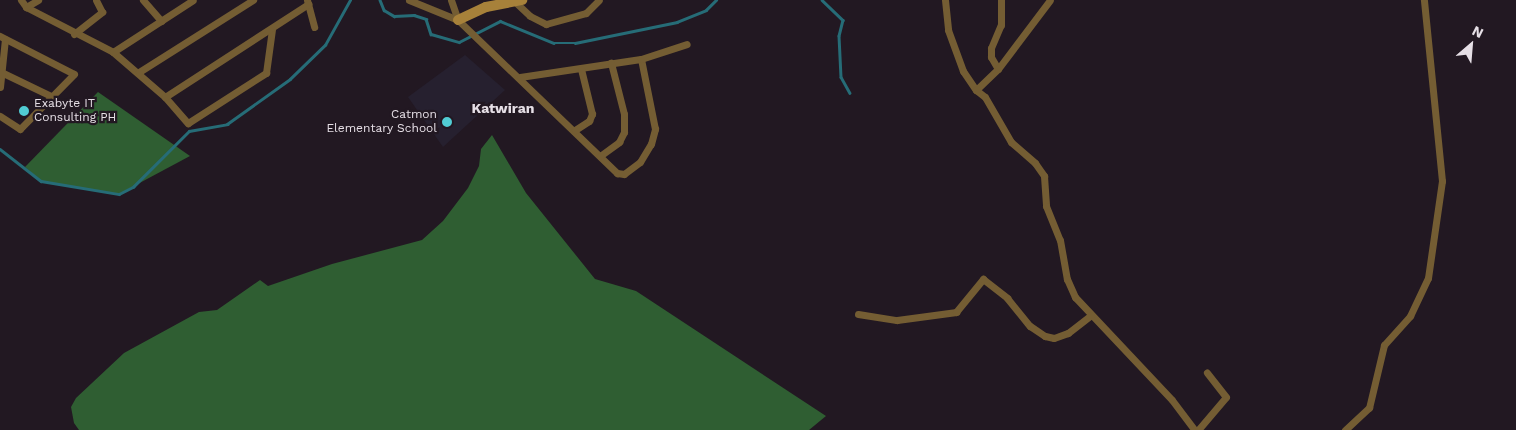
<!DOCTYPE html>
<html>
<head>
<meta charset="utf-8">
<style>
  body { margin:0 }
  #map { position:relative; width:1516px; height:430px; overflow:hidden; background:#221822; font-family:"Work Sans",sans-serif }
  div>[style] { position:absolute }
  [style*='--x'] { left:calc(var(--x)*1px); top:calc(var(--y)*1px); width:calc(var(--w)*1px); rotate:calc(var(--a)*1deg) }
  .education>* { inset:0; background:#26202f }
  .forest>* { inset:0; background:#2f5e32 }
  .stream>* { height:2.5px; margin:-1.25px; padding:0 1.25px; transform-origin:1.25px; border-radius:1.25px; background:#266c77 }
  .street>* { height:7px; margin:-3.5px; padding:0 3.5px; transform-origin:3.5px; border-radius:3.5px; background:#745d33 }
  .secondary>* { height:10px; margin:-5px; padding:0 5px; transform-origin:5px; border-radius:5px; background:#a7813a }
  .dots>* { width:14px; height:14px; translate:-50% -50%; box-sizing:border-box; border:2px solid #221822; border-radius:50% }
  span { translate:-50% -50%; white-space:nowrap; text-align:center; line-height:1.15; -webkit-text-stroke:4.5px #221822; paint-order:stroke }
  .poi-label { font-size:12px; color:#e6dfe6 }
  .left { translate:0 -50%; text-align:left }
  .right { translate:-100% -50%; text-align:right }
  .neighbourhood-label { font-size:14px; color:#e6dfe6; font-weight:700 }
  .north { position:absolute; left:1446px; top:20px; width:50px; height:50px; -webkit-text-stroke:4px #221822; paint-order:stroke; rotate:27deg; font-size:14px; font-weight:700; line-height:20px; text-align:center; color:#e6dfe6 }
  .north::after { content:''; display:block; margin:auto; width:18px; height:22px; background:#e6dfe6; clip-path:polygon(50% 0,100% 100%,50% 72%,0 100%) }
</style>
</head>
<body>
<div id="map">
  <div class="education">
    <div style="clip-path:polygon(465px 55px,505px 90px,443px 147px,408px 97px)"></div>
  </div>
  <div class="forest">
    <div style="clip-path:polygon(98px 92px,190px 156px,119px 194px,41px 181px,25px 167px)"></div>
    <div style="clip-path:polygon(492px 135px,526px 193px,595px 279px,636px 291px,826px 416px,809px 430px,79px 430px,74px 423px,71px 407px,76px 398px,124px 353px,199px 312px,217px 310px,260px 280px,268px 286px,332px 264px,422px 240px,443px 221px,468px 188px,479px 166px,481px 149px)"></div>
  </div>
  <div class="stream">
    <div style="--x:380;--y:0;--w:11;--a:68"></div>
    <div style="--x:384;--y:10;--w:12;--a:31"></div>
    <div style="--x:394;--y:16;--w:20;--a:-3"></div>
    <div style="--x:414;--y:15;--w:13;--a:18"></div>
    <div style="--x:426;--y:19;--w:16;--a:72"></div>
    <div style="--x:431;--y:34;--w:29;--a:16"></div>
    <div style="--x:459;--y:42;--w:46;--a:-27.1"></div>
    <div style="--x:500;--y:21;--w:58;--a:22.2"></div>
    <div style="--x:554;--y:43;--w:21;--a:0"></div>
    <div style="--x:575;--y:43;--w:104;--a:-11.6"></div>
    <div style="--x:677;--y:22;--w:31;--a:-22"></div>
    <div style="--x:706;--y:10;--w:14;--a:-45"></div>
    <div style="--x:822;--y:0;--w:29;--a:44"></div>
    <div style="--x:843;--y:20;--w:16;--a:104"></div>
    <div style="--x:839;--y:36;--w:41;--a:87.2"></div>
    <div style="--x:841;--y:77;--w:18;--a:61"></div>
    <div style="--x:0;--y:149;--w:52;--a:38"></div>
    <div style="--x:41;--y:181;--w:79;--a:9.5"></div>
    <div style="--x:119;--y:194;--w:16;--a:-27"></div>
    <div style="--x:133;--y:187;--w:79;--a:-45"></div>
    <div style="--x:189;--y:131;--w:39;--a:-10"></div>
    <div style="--x:227;--y:124;--w:77;--a:-35.5"></div>
    <div style="--x:290;--y:79;--w:49;--a:-44.2"></div>
    <div style="--x:325;--y:45;--w:51;--a:-60.9"></div>
  </div>
  <div class="street">
    <div style="--x:21;--y:0;--w:9;--a:54"></div>
    <div style="--x:26;--y:7;--w:98;--a:27.3"></div>
    <div style="--x:113;--y:52;--w:69;--a:40.9"></div>
    <div style="--x:165;--y:97;--w:35;--a:49"></div>
    <div style="--x:188;--y:123;--w:93;--a:-32.7"></div>
    <div style="--x:266;--y:73;--w:44;--a:-82.2"></div>
    <div style="--x:143;--y:0;--w:28;--a:49"></div>
    <div style="--x:307;--y:0;--w:28;--a:75"></div>
    <div style="--x:409;--y:0;--w:53;--a:22.2"></div>
    <div style="--x:458;--y:20;--w:221;--a:43.9"></div>
    <div style="--x:617;--y:173;--w:7;--a:8"></div>
    <div style="--x:624;--y:174;--w:20;--a:-37"></div>
    <div style="--x:640;--y:162;--w:21;--a:-59"></div>
    <div style="--x:651;--y:144;--w:16;--a:-75"></div>
    <div style="--x:655;--y:129;--w:71;--a:-101.3"></div>
    <div style="--x:451;--y:0;--w:21;--a:71"></div>
    <div style="--x:513;--y:0;--w:23;--a:43"></div>
    <div style="--x:530;--y:16;--w:18;--a:27"></div>
    <div style="--x:546;--y:24;--w:41;--a:-15.4"></div>
    <div style="--x:586;--y:13;--w:18;--a:-45"></div>
    <div style="--x:945;--y:0;--w:30;--a:84"></div>
    <div style="--x:948;--y:30;--w:44;--a:69.9"></div>
    <div style="--x:963;--y:71;--w:23;--a:56"></div>
    <div style="--x:976;--y:90;--w:11;--a:38"></div>
    <div style="--x:985;--y:97;--w:52;--a:60"></div>
    <div style="--x:1011;--y:142;--w:32;--a:41"></div>
    <div style="--x:1035;--y:163;--w:16;--a:55"></div>
    <div style="--x:1044;--y:176;--w:30;--a:86"></div>
    <div style="--x:1046;--y:206;--w:37;--a:68"></div>
    <div style="--x:1060;--y:240;--w:40;--a:80"></div>
    <div style="--x:1067;--y:279;--w:20;--a:66"></div>
    <div style="--x:1075;--y:297;--w:141;--a:46.7"></div>
    <div style="--x:1172;--y:400;--w:38;--a:53"></div>
    <div style="--x:26;--y:7;--w:14;--a:-30"></div>
    <div style="--x:74;--y:34;--w:36;--a:-38"></div>
    <div style="--x:102;--y:12;--w:13;--a:-117"></div>
    <div style="--x:0;--y:36;--w:83;--a:27.2"></div>
    <div style="--x:74;--y:74;--w:77;--a:134.5"></div>
    <div style="--x:20;--y:129;--w:24;--a:-147"></div>
    <div style="--x:113;--y:52;--w:95;--a:-33"></div>
    <div style="--x:998;--y:69;--w:14;--a:-120"></div>
    <div style="--x:991;--y:57;--w:9;--a:-90"></div>
    <div style="--x:991;--y:48;--w:25;--a:-67"></div>
    <div style="--x:1001;--y:25;--w:25;--a:-90"></div>
    <div style="--x:1;--y:72;--w:58;--a:25.7"></div>
    <div style="--x:139;--y:72;--w:135;--a:-32.3"></div>
    <div style="--x:520;--y:77;--w:122;--a:-8.5"></div>
    <div style="--x:641;--y:59;--w:48;--a:-18.1"></div>
    <div style="--x:0;--y:87;--w:48;--a:-84.1"></div>
    <div style="--x:976;--y:90;--w:30;--a:-44"></div>
    <div style="--x:998;--y:69;--w:86;--a:-53"></div>
    <div style="--x:165;--y:97;--w:171;--a:-33"></div>
    <div style="--x:575;--y:130;--w:17;--a:-33"></div>
    <div style="--x:589;--y:121;--w:8;--a:-67"></div>
    <div style="--x:592;--y:114;--w:46;--a:-103.7"></div>
    <div style="--x:600;--y:156;--w:24;--a:-36"></div>
    <div style="--x:619;--y:142;--w:11;--a:-63"></div>
    <div style="--x:624;--y:132;--w:18;--a:-90"></div>
    <div style="--x:624;--y:114;--w:53;--a:-104.3"></div>
    <div style="--x:858;--y:314;--w:39;--a:9"></div>
    <div style="--x:897;--y:320;--w:60;--a:-7.7"></div>
    <div style="--x:956;--y:312;--w:43;--a:-50.7"></div>
    <div style="--x:983;--y:279;--w:31;--a:38"></div>
    <div style="--x:1007;--y:298;--w:36;--a:51"></div>
    <div style="--x:1030;--y:326;--w:18;--a:34"></div>
    <div style="--x:1045;--y:336;--w:9;--a:13"></div>
    <div style="--x:1054;--y:338;--w:15;--a:-20"></div>
    <div style="--x:1068;--y:333;--w:29;--a:-38"></div>
    <div style="--x:1198;--y:430;--w:43;--a:-49.7"></div>
    <div style="--x:1226;--y:397;--w:31;--a:-128"></div>
    <div style="--x:1345;--y:430;--w:33;--a:-43"></div>
    <div style="--x:1369;--y:408;--w:65;--a:-76.6"></div>
    <div style="--x:1384;--y:345;--w:39;--a:-48"></div>
    <div style="--x:1410;--y:316;--w:42;--a:-64.7"></div>
    <div style="--x:1428;--y:278;--w:98;--a:-81.8"></div>
    <div style="--x:1442;--y:181;--w:182;--a:-95.7"></div>
  </div>
  <div class="secondary">
    <div style="--x:458;--y:20;--w:31;--a:-25"></div>
    <div style="--x:486;--y:7;--w:37;--a:-11"></div>
  </div>
  <div class="dots">
    <div style="left:24px;top:111px;background:#51ccd4"></div>
    <div style="left:447px;top:122px;background:#51ccd4"></div>
  </div>
  <div class="poi-label">
    <span class="left" style="left:34px;top:111px">Exabyte IT<br>Consulting PH</span>
    <span class="right" style="left:437px;top:122px">Catmon<br>Elementary School</span>
  </div>
  <div class="neighbourhood-label">
    <span style="left:503px;top:108px">Katwiran</span>
  </div>
  <div class="north">N</div>
</div>
</body>
</html>
